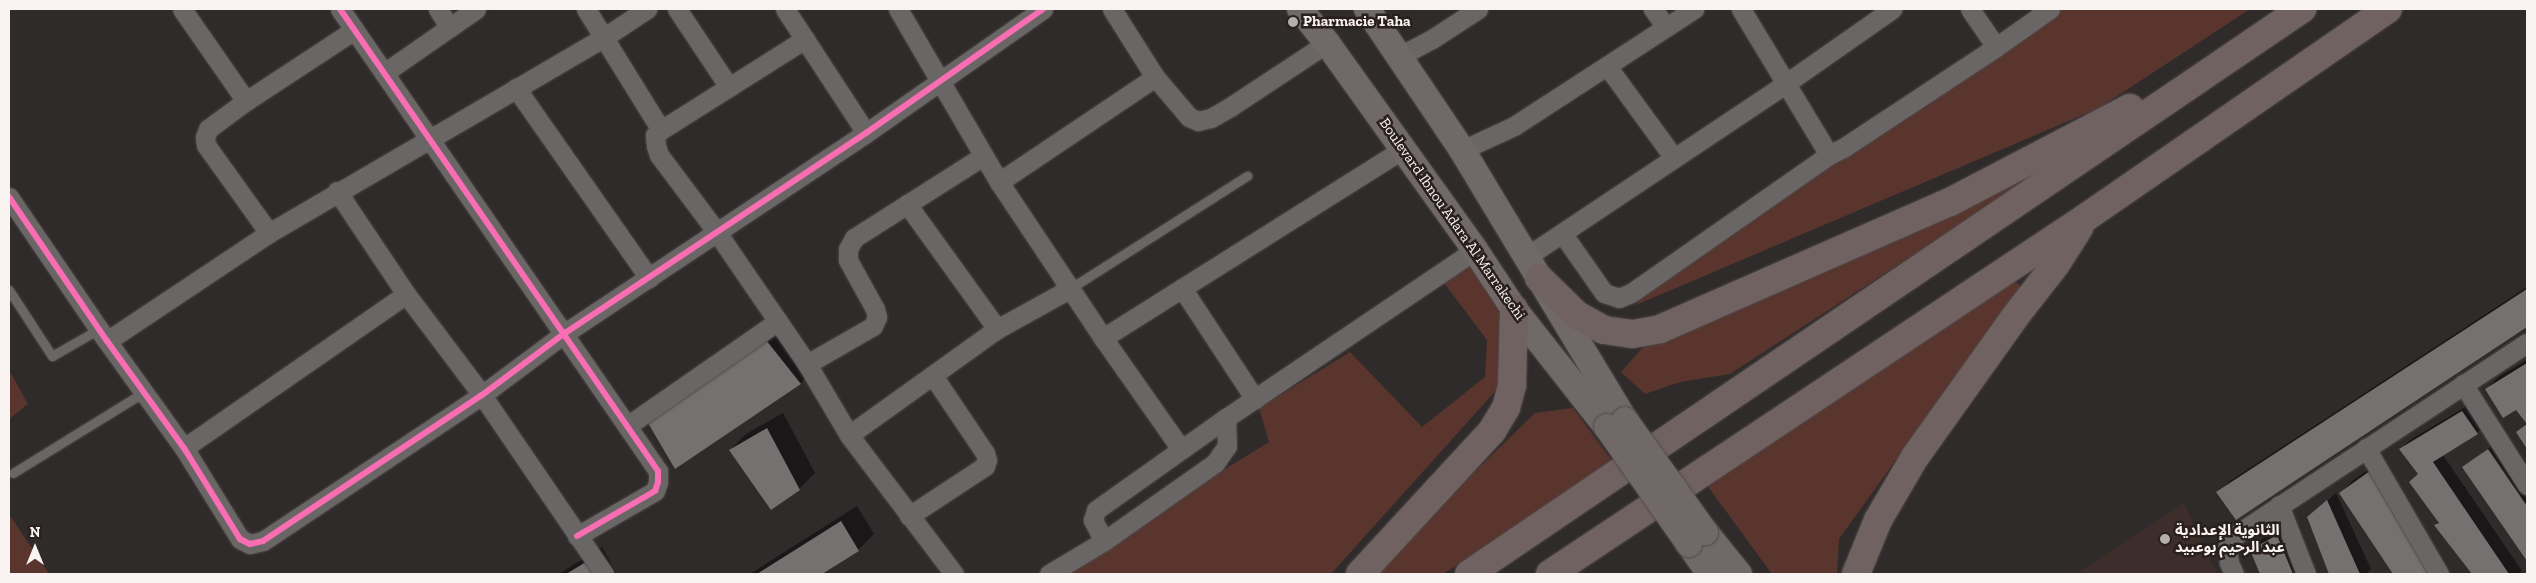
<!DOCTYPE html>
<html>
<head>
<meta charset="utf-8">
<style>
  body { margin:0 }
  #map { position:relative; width:2536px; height:583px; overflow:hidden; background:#302b2b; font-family:"Zilla Slab","Noto Sans Arabic",serif }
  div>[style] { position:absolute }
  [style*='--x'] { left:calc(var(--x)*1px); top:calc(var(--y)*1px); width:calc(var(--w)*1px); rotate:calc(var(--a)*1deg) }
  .built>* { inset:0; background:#3d2e2b }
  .green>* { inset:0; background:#59352e }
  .shadow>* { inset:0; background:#0007 }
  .building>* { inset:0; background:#757171 }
  .roads { filter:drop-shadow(0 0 1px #4e4948) drop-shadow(0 0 1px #4e4948) }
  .lane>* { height:9px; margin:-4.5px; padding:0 4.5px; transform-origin:4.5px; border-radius:4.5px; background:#6b6666 }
  .street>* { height:19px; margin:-9.5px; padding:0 9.5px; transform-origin:9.5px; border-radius:9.5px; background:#6b6666 }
  .secondary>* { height:26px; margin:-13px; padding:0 13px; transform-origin:13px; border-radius:13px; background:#706967 }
  .highway>* { height:28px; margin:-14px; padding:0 14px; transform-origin:14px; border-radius:14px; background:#706261 }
  .bridges { filter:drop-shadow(0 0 1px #4e4948) drop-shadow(0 0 1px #4e4948) }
  .secondary-bridge>* { height:26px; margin:-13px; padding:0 13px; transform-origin:13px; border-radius:13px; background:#706967 }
  .cycleway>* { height:6px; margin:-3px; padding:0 3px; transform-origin:3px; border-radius:3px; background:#f96db3 }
  .dots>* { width:14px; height:14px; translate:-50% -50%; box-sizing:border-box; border:2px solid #29201e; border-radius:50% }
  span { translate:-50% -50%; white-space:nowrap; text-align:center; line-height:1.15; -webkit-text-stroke:5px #29201e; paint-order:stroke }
  .poi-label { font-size:15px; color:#f9f3f1; font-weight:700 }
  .left { translate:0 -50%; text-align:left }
  .street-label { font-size:15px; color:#f9f3f1 }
  .frame { position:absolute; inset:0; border:10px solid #f9f3f1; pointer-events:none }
  .north { position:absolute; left:10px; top:523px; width:50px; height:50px; -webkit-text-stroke:4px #29201e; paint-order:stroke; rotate:0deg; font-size:14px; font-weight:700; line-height:20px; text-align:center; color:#f9f3f1 }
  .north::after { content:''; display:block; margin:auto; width:18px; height:22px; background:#f9f3f1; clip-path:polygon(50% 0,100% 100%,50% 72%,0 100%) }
</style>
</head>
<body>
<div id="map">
  <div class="built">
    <div style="clip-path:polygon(2184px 503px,2217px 574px,2076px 574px)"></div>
  </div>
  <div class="green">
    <div style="clip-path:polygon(2063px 9px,2250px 9px,2099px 108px,1636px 305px,1649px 284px)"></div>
    <div style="clip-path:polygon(2035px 176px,1730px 374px,1680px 382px,1645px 394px,1621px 372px,1652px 337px)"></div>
    <div style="clip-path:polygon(1474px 263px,1497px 295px,1504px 355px,1499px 387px,1331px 574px,1054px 574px,1269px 442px,1259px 408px,1350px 352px,1422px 427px,1485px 377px,1487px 340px,1444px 283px)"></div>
    <div style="clip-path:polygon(2012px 279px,2021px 286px,1839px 539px,1837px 574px,1772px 574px,1706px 484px)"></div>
    <div style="clip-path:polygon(9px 370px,28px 404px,9px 419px)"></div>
    <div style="clip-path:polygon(1573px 408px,1613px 462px,1443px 574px,1378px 574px,1448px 498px,1535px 413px)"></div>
    <div style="clip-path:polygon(9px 514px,49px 574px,9px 574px)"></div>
  </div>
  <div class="shadow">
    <div style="clip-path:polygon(2527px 287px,2527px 325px,2237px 519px,2218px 492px,2230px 481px)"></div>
    <div style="clip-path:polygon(782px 325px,816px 367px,801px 383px,675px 467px,649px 423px,665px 407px)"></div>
    <div style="clip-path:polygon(2527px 360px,2527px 423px,2516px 408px,2487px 389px,2498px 377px)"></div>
    <div style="clip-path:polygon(2472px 403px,2486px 424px,2477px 433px,2443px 455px,2522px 571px,2518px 574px,2473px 574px,2435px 525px,2440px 521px,2419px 473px,2401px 449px,2410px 440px)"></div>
    <div style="clip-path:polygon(783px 413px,815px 473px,799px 489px,730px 450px,746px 434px)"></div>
    <div style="clip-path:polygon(2498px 441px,2527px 485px,2527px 559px,2464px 467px)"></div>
    <div style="clip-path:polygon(2382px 460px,2448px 574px,2395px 574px,2341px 493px,2352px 481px)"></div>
    <div style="clip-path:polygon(2336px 493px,2371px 569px,2366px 574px,2330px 574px,2309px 517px)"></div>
    <div style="clip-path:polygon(857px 506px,874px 534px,858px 550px,820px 574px,750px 574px)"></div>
    <div style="clip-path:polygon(2289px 524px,2310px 574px,2262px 574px,2252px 550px,2263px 538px)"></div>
    <div style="clip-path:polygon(602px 547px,617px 574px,559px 574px,562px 572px)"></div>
  </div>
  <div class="building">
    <div style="clip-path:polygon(2527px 289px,2527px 327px,2236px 520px,2216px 492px)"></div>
    <div style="clip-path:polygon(766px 340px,801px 384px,675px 469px,648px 423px)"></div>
    <div style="clip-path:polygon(2527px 363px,2527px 449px,2516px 432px,2527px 424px,2516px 410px,2503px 418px,2485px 389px)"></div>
    <div style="clip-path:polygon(2462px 411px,2478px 434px,2433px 462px,2509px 574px,2472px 574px,2434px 525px,2439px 523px,2409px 482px,2418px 474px,2399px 449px)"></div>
    <div style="clip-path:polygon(767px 428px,800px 490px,771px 510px,729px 450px)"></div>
    <div style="clip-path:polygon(2488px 449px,2527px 506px,2527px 561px,2462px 467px)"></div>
    <div style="clip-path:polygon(2370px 471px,2430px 574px,2393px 574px,2339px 493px)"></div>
    <div style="clip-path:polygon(2327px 500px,2360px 574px,2329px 574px,2307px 517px)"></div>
    <div style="clip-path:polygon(841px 521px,859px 551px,822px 574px,757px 574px)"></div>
    <div style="clip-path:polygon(2277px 535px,2293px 574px,2260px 574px,2250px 550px)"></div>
    <div style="clip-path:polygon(586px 562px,593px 574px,566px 574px)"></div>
  </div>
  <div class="roads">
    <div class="lane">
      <div style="--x:1071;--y:288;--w:209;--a:-32.5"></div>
      <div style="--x:9;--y:290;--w:79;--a:56.9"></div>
      <div style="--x:52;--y:356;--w:54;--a:-29.9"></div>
      <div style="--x:13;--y:473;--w:154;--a:-31.7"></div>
    </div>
    <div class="street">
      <div style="--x:182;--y:9;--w:112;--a:55.2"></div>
      <div style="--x:340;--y:9;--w:561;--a:55.46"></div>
      <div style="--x:658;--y:471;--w:11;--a:90"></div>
      <div style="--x:658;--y:482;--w:9;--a:108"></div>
      <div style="--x:655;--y:491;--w:90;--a:150"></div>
      <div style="--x:438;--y:9;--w:22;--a:58"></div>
      <div style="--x:586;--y:9;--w:142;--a:58.2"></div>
      <div style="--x:677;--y:9;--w:94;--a:56.3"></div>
      <div style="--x:785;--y:9;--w:148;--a:56.8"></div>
      <div style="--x:898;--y:9;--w:200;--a:59.7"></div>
      <div style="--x:999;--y:182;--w:187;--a:56.3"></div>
      <div style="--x:1103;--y:338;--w:136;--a:54.9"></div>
      <div style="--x:1112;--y:9;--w:80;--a:57.7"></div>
      <div style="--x:1653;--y:9;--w:22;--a:54"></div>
      <div style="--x:1741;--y:9;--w:170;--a:58.9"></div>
      <div style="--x:1829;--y:155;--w:16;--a:-27"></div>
      <div style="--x:1843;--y:148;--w:183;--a:-33.4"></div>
      <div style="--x:1996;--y:47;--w:66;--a:-35.1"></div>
      <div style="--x:1970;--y:9;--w:46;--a:55.6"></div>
      <div style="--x:805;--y:39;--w:170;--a:147.7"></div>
      <div style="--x:661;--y:130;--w:8;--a:140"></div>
      <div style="--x:655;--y:135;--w:11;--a:85"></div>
      <div style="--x:656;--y:146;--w:9;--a:72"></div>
      <div style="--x:659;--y:155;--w:95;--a:53.1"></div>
      <div style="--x:716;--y:231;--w:161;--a:55.6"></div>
      <div style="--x:807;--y:364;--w:82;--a:59.4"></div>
      <div style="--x:849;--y:435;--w:174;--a:52.9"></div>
      <div style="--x:1398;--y:57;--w:38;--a:-28"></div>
      <div style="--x:1432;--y:39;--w:55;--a:-33.1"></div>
      <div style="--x:1607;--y:66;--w:114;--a:53.9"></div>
      <div style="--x:384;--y:73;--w:112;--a:-34.8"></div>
      <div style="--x:516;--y:88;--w:232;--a:55"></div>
      <div style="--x:1462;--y:150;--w:57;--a:-24.8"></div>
      <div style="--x:1514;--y:126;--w:215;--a:-33"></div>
      <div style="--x:999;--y:182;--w:188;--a:-33.9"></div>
      <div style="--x:1155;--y:77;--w:52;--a:49.6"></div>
      <div style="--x:1189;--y:117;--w:10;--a:24"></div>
      <div style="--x:1198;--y:121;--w:13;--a:-13"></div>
      <div style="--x:1211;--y:118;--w:22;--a:-30"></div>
      <div style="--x:1230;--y:107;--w:116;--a:-33.4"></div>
      <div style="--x:337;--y:191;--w:124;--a:56.2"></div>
      <div style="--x:406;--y:294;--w:126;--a:53"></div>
      <div style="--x:482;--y:395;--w:217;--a:55.7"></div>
      <div style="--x:9;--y:197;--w:174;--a:55.8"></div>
      <div style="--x:107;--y:341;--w:132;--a:54.3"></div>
      <div style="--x:184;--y:448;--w:107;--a:58.4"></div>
      <div style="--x:240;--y:539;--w:11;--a:27"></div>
      <div style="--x:250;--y:544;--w:13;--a:-13"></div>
      <div style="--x:263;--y:541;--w:263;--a:-33.7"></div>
      <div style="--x:482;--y:395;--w:104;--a:-36.8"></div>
      <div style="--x:565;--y:333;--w:361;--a:-33.6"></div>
      <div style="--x:866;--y:133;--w:216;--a:-35"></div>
      <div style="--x:907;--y:204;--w:154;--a:54.2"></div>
      <div style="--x:269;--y:233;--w:108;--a:-125.6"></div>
      <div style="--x:206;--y:145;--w:8;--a:-97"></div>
      <div style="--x:205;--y:137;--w:9;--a:-69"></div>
      <div style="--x:208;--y:129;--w:47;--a:-36.4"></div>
      <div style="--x:246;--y:101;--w:129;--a:-33.3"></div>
      <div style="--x:1562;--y:233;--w:73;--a:55"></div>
      <div style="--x:1604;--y:293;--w:16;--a:18"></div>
      <div style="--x:1619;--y:298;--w:13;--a:-23"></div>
      <div style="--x:1631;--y:293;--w:241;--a:-34.9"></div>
      <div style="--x:1526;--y:257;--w:311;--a:-33.7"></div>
      <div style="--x:1785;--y:84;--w:131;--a:-35"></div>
      <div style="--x:1182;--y:288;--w:133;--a:56.7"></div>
      <div style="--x:1103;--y:338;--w:355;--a:-32.2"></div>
      <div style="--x:107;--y:341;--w:195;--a:-33.7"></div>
      <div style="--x:269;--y:233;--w:387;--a:-30.3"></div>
      <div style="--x:603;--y:38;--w:53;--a:-33.4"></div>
      <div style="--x:807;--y:364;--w:76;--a:-29.9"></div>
      <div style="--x:873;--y:326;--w:10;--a:-66"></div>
      <div style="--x:877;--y:317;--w:8;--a:-104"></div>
      <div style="--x:875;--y:309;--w:56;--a:-118.9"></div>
      <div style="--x:848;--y:260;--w:11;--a:-90"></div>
      <div style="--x:848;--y:249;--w:13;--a:-61"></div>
      <div style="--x:854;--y:238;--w:153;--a:-32.4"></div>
      <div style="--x:2463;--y:384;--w:120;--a:57.6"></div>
      <div style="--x:627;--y:426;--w:184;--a:-34.8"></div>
      <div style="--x:849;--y:435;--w:182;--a:-35.6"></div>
      <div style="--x:997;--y:329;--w:85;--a:-29"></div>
      <div style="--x:184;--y:448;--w:270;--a:-34.7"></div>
      <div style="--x:2366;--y:448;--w:146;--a:59.9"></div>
      <div style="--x:2279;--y:505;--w:74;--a:68.6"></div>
      <div style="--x:909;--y:516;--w:91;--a:-33.3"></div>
      <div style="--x:985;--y:466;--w:6;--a:-72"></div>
      <div style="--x:987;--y:460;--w:7;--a:-106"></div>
      <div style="--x:985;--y:453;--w:93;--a:-124"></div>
      <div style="--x:1104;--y:541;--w:24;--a:-118"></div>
      <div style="--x:1093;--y:520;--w:10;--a:-73"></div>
      <div style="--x:1096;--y:510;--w:159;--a:-35.3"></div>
      <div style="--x:1049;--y:574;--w:64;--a:-31"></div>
      <div style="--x:1104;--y:541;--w:136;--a:-35.1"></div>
      <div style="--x:1215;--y:463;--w:21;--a:-55"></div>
      <div style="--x:1227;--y:446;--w:28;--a:-92"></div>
      <div style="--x:1226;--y:418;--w:300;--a:-34"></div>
      <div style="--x:2234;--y:574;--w:12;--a:-114"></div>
      <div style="--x:2229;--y:563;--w:15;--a:-98"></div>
      <div style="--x:2227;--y:548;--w:14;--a:-60"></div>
      <div style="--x:2234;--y:536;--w:351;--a:-33.4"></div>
    </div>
    <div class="secondary">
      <div style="--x:1300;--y:9;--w:43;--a:51.5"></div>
      <div style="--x:1327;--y:43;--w:254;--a:54.4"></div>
      <div style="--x:1475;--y:250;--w:71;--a:56.5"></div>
      <div style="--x:1514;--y:309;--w:150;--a:51.8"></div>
      <div style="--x:1367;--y:9;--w:170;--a:56"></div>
      <div style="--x:1462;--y:150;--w:315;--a:58.9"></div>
      <div style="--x:1705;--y:532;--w:54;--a:51"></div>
      <div style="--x:1689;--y:544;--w:37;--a:55"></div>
    </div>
    <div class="highway">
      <div style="--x:1539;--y:278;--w:53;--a:44.2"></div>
      <div style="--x:1577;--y:315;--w:31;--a:29"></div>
      <div style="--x:1604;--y:330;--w:29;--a:8"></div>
      <div style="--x:1633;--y:334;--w:27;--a:-10"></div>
      <div style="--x:1660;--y:329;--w:317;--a:-23.7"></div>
      <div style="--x:1950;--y:202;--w:203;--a:-27.6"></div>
      <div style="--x:1360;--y:574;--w:195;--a:-47.3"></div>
      <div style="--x:1492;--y:431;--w:27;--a:-59"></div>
      <div style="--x:1506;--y:408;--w:24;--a:-75"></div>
      <div style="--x:1512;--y:385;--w:76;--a:-88.5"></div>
      <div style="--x:1469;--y:574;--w:1007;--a:-34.15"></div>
      <div style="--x:1550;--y:574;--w:643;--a:-33.64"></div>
      <div style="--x:2085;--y:218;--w:368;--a:-34.6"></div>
      <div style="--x:1856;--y:574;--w:58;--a:-67.8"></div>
      <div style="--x:1878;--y:520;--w:73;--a:-59.6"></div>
      <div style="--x:1915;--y:457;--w:171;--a:-54.5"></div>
      <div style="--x:2014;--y:318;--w:68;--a:-52.1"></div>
      <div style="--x:2056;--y:264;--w:43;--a:-57.4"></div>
    </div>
  </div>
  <div class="bridges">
    <div class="secondary-bridge">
      <div style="--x:1625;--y:420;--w:138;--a:54.5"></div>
      <div style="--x:1607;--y:427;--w:143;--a:55"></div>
    </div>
  </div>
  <div class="cycleway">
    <div style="--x:340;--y:9;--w:561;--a:55.46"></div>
    <div style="--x:658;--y:471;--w:11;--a:90"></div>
    <div style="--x:658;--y:482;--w:9;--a:108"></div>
    <div style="--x:655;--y:491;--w:90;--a:150"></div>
    <div style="--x:9;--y:197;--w:174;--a:55.8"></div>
    <div style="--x:107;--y:341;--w:132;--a:54.3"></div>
    <div style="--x:184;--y:448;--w:107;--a:58.4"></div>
    <div style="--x:240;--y:539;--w:11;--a:27"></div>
    <div style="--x:250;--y:544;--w:13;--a:-13"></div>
    <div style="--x:263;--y:541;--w:263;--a:-33.7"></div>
    <div style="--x:482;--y:395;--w:104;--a:-36.8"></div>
    <div style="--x:565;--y:333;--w:361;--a:-33.6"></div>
    <div style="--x:866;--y:133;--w:216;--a:-35"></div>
  </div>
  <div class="dots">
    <div style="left:1293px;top:22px;background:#b3adac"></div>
    <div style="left:2165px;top:539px;background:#b3adac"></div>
  </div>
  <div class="poi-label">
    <span class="left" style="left:1303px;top:22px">Pharmacie Taha</span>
    <span class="left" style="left:2175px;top:539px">الثانوية الإعدادية<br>عبد الرحيم بوعبيد</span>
  </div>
  <div class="street-label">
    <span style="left:1452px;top:219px;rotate:55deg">Boulevard Ibnou Adara Al Marrakechi</span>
  </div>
  <div class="frame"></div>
  <div class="north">N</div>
</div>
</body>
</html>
